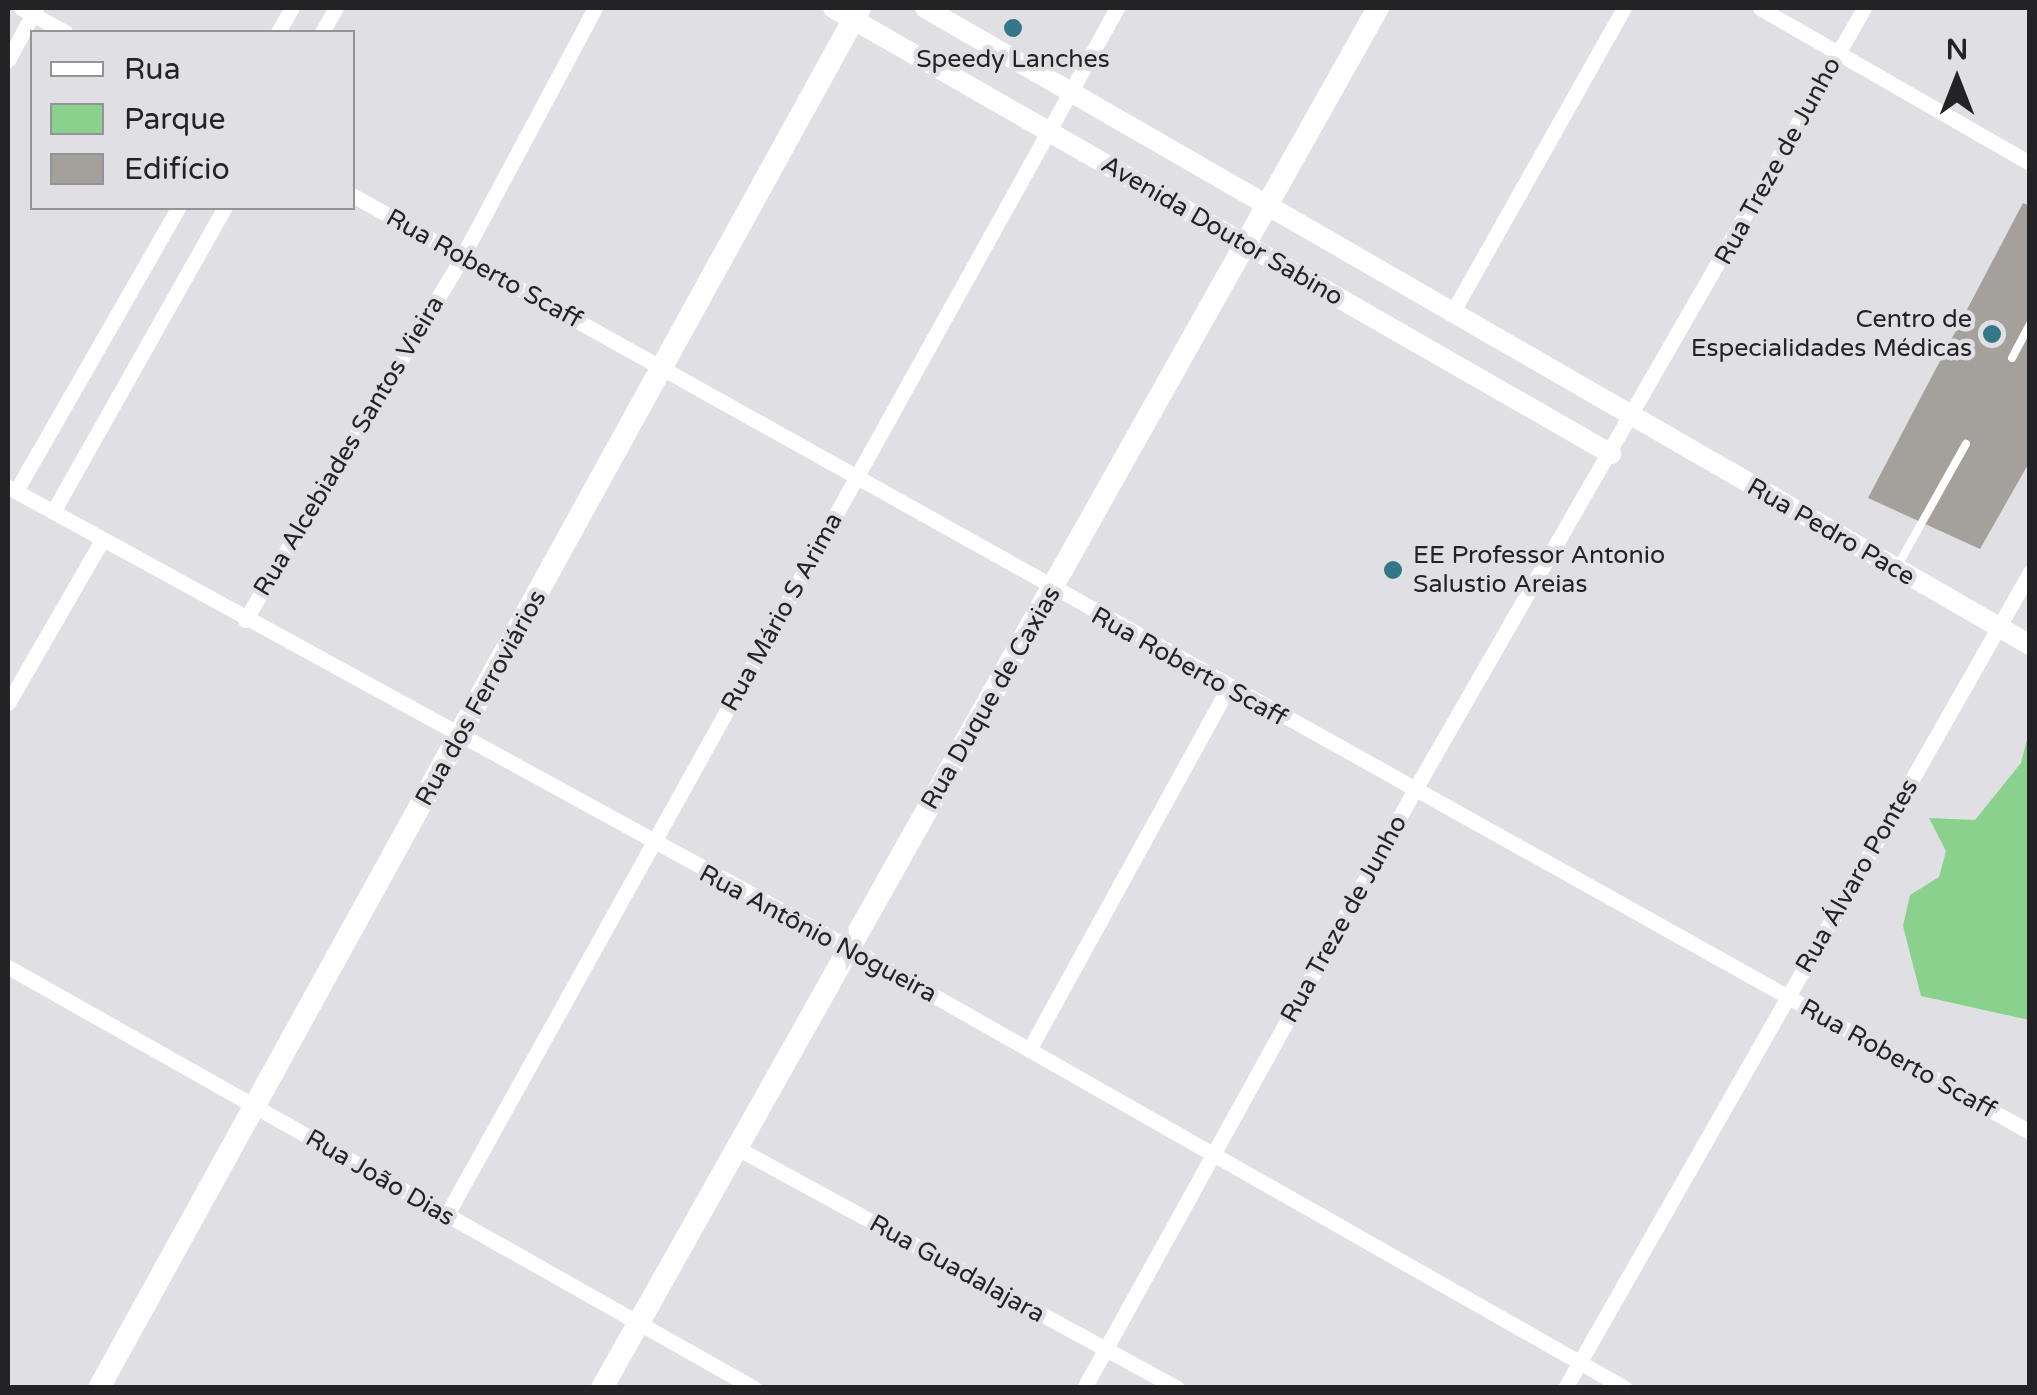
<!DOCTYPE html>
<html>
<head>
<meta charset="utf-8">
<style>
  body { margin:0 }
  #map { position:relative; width:2037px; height:1395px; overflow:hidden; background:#dfdfe4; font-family:"Varela Round",sans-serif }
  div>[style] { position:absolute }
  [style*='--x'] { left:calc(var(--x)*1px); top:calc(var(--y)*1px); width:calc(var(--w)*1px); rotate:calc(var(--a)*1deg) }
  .green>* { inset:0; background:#89d18c }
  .building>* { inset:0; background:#a4a19d }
  .service>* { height:8px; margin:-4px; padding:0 4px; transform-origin:4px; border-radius:4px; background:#fff }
  .minor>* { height:15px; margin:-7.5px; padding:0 7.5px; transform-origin:7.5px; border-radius:7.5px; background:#fff }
  .tertiary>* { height:20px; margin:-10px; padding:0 10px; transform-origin:10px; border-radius:10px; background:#fff }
  .secondary>* { height:22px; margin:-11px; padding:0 11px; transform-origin:11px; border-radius:11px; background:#fff }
  .dots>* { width:28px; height:28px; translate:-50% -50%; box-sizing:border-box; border:5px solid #dfdfe4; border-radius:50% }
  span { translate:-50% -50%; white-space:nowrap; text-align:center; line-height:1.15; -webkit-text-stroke:9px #dfdfe4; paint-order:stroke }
  .poi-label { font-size:25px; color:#232325 }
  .right { translate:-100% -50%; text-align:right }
  .left { translate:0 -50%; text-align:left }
  .street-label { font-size:25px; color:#232325 }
  .frame { position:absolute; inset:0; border:10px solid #232325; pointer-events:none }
  .legend { position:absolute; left:30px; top:30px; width:325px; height:180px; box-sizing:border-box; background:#dfdfe4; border:2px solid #949498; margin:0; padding:12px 18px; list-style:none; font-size:30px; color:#232325 }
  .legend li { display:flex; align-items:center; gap:20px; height:50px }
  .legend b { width:50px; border:2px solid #949498 }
  .north { position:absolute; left:1907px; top:30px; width:100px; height:100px; -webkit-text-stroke:8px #dfdfe4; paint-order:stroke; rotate:0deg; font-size:28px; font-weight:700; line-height:40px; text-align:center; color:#232325 }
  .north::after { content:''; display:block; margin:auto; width:35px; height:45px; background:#232325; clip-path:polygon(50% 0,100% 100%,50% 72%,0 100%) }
</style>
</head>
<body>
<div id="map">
  <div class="green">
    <div style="clip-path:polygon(2029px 732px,2029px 1020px,1921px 996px,1903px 926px,1910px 895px,1939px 877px,1946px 851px,1929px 818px,1975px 820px,2021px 763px)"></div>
  </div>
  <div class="building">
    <div style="clip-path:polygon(2023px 203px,2030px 206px,2030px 461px,1980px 549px,1868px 498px)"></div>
  </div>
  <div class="service">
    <div style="--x:2012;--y:358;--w:38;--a:-62"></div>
    <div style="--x:1898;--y:565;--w:139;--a:-60.7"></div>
  </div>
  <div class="minor">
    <div style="--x:21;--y:8;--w:50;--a:28.6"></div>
    <div style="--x:1760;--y:8;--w:311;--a:29.9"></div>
    <div style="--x:278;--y:32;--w:28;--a:-60"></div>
    <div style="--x:322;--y:32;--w:28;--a:-60"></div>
    <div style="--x:8;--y:60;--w:59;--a:-61.7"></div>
    <div style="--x:352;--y:195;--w:1922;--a:29.18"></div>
    <div style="--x:1452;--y:313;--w:350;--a:-60.6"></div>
    <div style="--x:8;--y:487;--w:960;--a:28.7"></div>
    <div style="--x:850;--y:948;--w:891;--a:29.59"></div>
    <div style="--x:16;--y:491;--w:326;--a:-60.2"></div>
    <div style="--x:53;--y:512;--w:349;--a:-60.6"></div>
    <div style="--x:245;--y:620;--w:423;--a:-59.1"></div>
    <div style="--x:462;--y:257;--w:282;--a:-61.9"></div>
    <div style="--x:8;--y:703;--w:188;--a:-60"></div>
    <div style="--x:8;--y:967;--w:857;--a:29.44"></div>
    <div style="--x:1029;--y:1050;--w:413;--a:-61.2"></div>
    <div style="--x:737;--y:1148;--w:501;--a:28.61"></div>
    <div style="--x:446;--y:1216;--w:1382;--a:-60.95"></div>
    <div style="--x:1084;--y:1388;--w:682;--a:-61.07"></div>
    <div style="--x:1414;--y:791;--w:903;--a:-60.11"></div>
    <div style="--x:1565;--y:1388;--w:939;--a:-60.32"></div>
  </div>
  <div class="tertiary">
    <div style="--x:833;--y:8;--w:897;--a:29.82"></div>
    <div style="--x:925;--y:8;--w:1275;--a:29.96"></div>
  </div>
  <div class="secondary">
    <div style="--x:99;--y:1388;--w:1576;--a:-61.13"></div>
    <div style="--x:602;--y:1388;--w:1583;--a:-60.65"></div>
  </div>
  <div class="dots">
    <div style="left:1013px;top:28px;background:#347887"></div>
    <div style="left:1992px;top:334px;background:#347887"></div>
    <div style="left:1393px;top:570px;background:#347887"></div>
  </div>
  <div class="poi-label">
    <span style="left:1013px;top:59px">Speedy Lanches</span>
    <span class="right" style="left:1972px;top:334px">Centro de<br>Especialidades Médicas</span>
    <span class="left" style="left:1413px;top:570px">EE Professor Antonio<br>Salustio Areias</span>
  </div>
  <div class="street-label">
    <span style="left:1778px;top:161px;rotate:-61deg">Rua Treze de Junho</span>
    <span style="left:1222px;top:231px;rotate:30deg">Avenida Doutor Sabino</span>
    <span style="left:484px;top:269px;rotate:29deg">Rua Roberto Scaff</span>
    <span style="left:349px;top:446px;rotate:-59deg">Rua Alcebiades Santos Vieira</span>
    <span style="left:1831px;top:532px;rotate:30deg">Rua Pedro Pace</span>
    <span style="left:782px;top:612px;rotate:-61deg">Rua Mário S Arima</span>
    <span style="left:1189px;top:667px;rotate:29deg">Rua Roberto Scaff</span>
    <span style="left:481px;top:698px;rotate:-61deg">Rua dos Ferroviários</span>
    <span style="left:991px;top:698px;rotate:-60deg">Rua Duque de Caxias</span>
    <span style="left:1857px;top:876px;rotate:-60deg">Rua Álvaro Pontes</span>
    <span style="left:1344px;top:919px;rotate:-61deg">Rua Treze de Junho</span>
    <span style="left:818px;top:934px;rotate:28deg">Rua Antônio Nogueira</span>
    <span style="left:1898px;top:1059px;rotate:29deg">Rua Roberto Scaff</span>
    <span style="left:380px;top:1178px;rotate:30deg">Rua João Dias</span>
    <span style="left:957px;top:1269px;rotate:29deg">Rua Guadalajara</span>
  </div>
  <div class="frame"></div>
  <ul class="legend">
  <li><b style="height:12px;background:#fff"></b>Rua</li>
  <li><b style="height:28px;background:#89d18c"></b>Parque</li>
  <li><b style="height:28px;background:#a4a19d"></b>Edifício</li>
  </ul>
  <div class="north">N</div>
</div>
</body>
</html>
